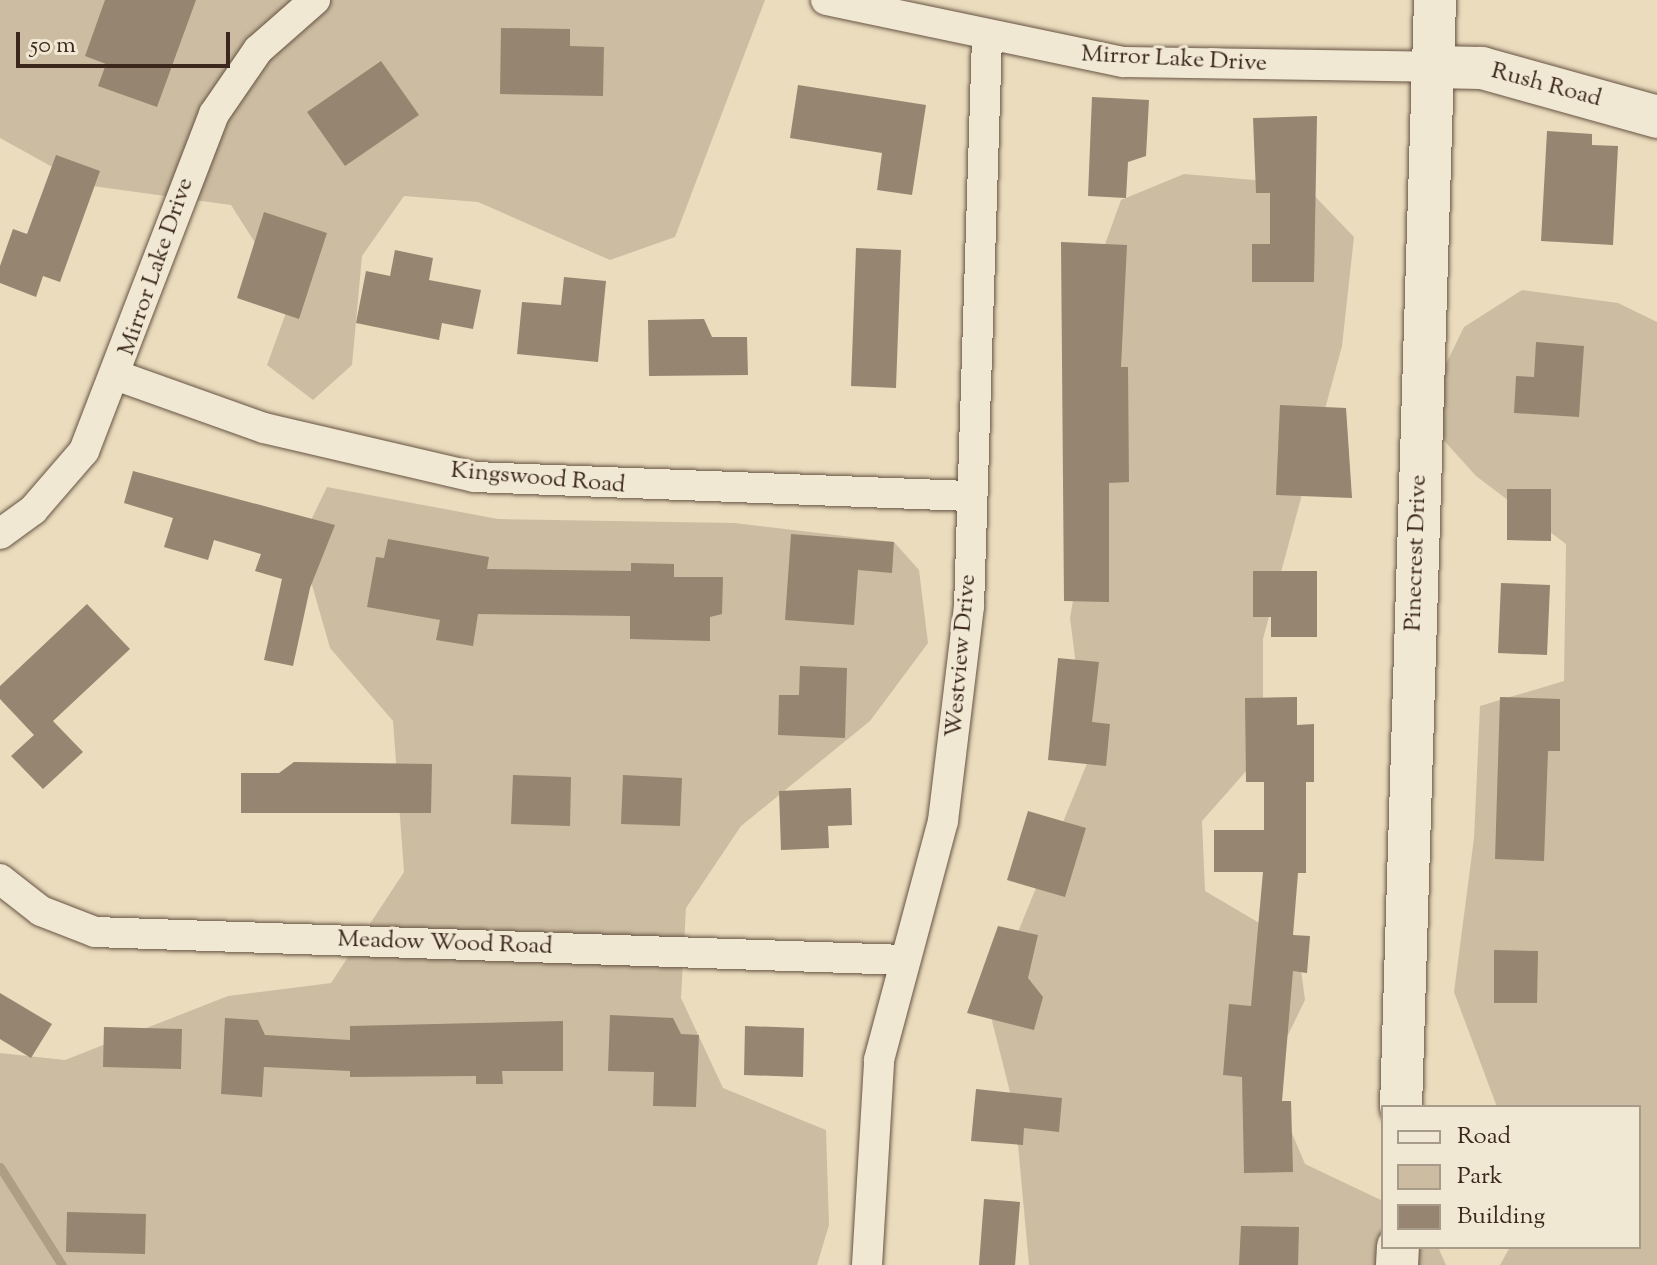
<!DOCTYPE html>
<html>
<head>
<meta charset="utf-8">
<style>
  body { margin:0 }
  #map { position:relative; width:1657px; height:1265px; overflow:hidden; background:#eadcbd; font-family:"Sorts Mill Goudy",serif }
  div>[style] { position:absolute }
  [style*='--x'] { left:calc(var(--x)*1px); top:calc(var(--y)*1px); width:calc(var(--w)*1px); rotate:calc(var(--a)*1deg) }
  .green>* { inset:0; background:#ccbda2 }
  .stream>* { height:9px; margin:-4.5px; padding:0 4.5px; transform-origin:4.5px; border-radius:4.5px; background:#ae9e86 }
  .building>* { inset:0; background:#968570 }
  .roads { filter:drop-shadow(0 0 2px #675444) drop-shadow(0 0 2px #675444) }
  .street>* { height:30px; margin:-15px; padding:0 15px; transform-origin:15px; border-radius:15px; background:#f1e8d4 }
  .secondary>* { height:42px; margin:-21px; padding:0 21px; transform-origin:21px; border-radius:21px; background:#f1e8d4 }
  span { translate:-50% -50%; white-space:nowrap; text-align:center; line-height:1.15; -webkit-text-stroke:6px #f1e8d4; paint-order:stroke }
  .street-label { font-size:24px; color:#3b271c }
  .legend { position:absolute; left:1381px; top:1105px; width:260px; height:144px; box-sizing:border-box; background:#f1e8d4; border:2px solid #a89b8a; margin:0; padding:10px 14px; list-style:none; font-size:24px; color:#3b271c }
  .legend li { display:flex; align-items:center; gap:16px; height:40px }
  .legend b { width:40px; border:2px solid #a89b8a }
  .scale { position:absolute; left:16px; top:32px; width:214px; height:36px; box-sizing:border-box; border:4px solid #3b271c; border-top:0; padding-left:10px; font-size:24px; line-height:28px; white-space:nowrap; color:#3b271c; -webkit-text-stroke:6px #f1e8d4; paint-order:stroke }
</style>
</head>
<body>
<div id="map">
  <div class="green">
    <div style="clip-path:polygon(0 0,765px 0,675px 237px,610px 260px,478px 202px,404px 196px,362px 256px,352px 365px,313px 400px,267px 365px,291px 299px,231px 205px,85px 185px,0 138px)"></div>
    <div style="clip-path:polygon(1184px 174px,1303px 184px,1354px 237px,1342px 346px,1263px 639px,1263px 752px,1202px 821px,1205px 891px,1298px 946px,1305px 1000px,1268px 1076px,1305px 1164px,1383px 1201px,1383px 1247px,1438px 1247px,1446px 1265px,1029px 1265px,1015px 1112px,988px 1005px,1088px 761px,1070px 618px,1102px 433px,1087px 294px,1121px 200px)"></div>
    <div style="clip-path:polygon(1522px 290px,1618px 303px,1657px 322px,1657px 1265px,1500px 1265px,1510px 1247px,1639px 1247px,1639px 1107px,1497px 1107px,1454px 992px,1474px 838px,1480px 706px,1564px 681px,1566px 544px,1476px 476px,1421px 415px,1464px 327px)"></div>
    <div style="clip-path:polygon(327px 487px,498px 519px,734px 523px,894px 542px,919px 570px,928px 643px,870px 721px,741px 826px,686px 908px,681px 998px,723px 1088px,826px 1130px,829px 1225px,817px 1265px,0 1265px,0 1053px,65px 1060px,228px 996px,331px 983px,404px 872px,393px 721px,330px 648px,300px 543px)"></div>
  </div>
  <div class="stream">
    <div style="--x:0;--y:1167;--w:116;--a:57.7"></div>
  </div>
  <div class="building">
    <div style="clip-path:polygon(105px 0,196px 0,157px 107px,98px 86px,106px 64px,85px 56px)"></div>
    <div style="clip-path:polygon(501px 28px,570px 29px,570px 46px,604px 47px,603px 96px,500px 94px)"></div>
    <div style="clip-path:polygon(381px 61px,419px 115px,345px 166px,307px 112px)"></div>
    <div style="clip-path:polygon(798px 85px,926px 105px,912px 195px,877px 190px,882px 153px,790px 138px)"></div>
    <div style="clip-path:polygon(1092px 97px,1149px 100px,1146px 156px,1128px 162px,1126px 198px,1088px 196px)"></div>
    <div style="clip-path:polygon(1317px 116px,1314px 282px,1252px 282px,1252px 244px,1270px 244px,1270px 193px,1256px 193px,1253px 118px)"></div>
    <div style="clip-path:polygon(1547px 131px,1592px 134px,1592px 145px,1618px 146px,1613px 245px,1541px 241px)"></div>
    <div style="clip-path:polygon(56px 155px,100px 171px,60px 282px,43px 276px,36px 297px,0 283px,0 266px,13px 229px,27px 234px)"></div>
    <div style="clip-path:polygon(264px 212px,327px 233px,299px 319px,237px 298px)"></div>
    <div style="clip-path:polygon(1061px 242px,1127px 245px,1121px 367px,1128px 367px,1129px 482px,1109px 483px,1109px 602px,1064px 601px)"></div>
    <div style="clip-path:polygon(856px 248px,901px 250px,896px 388px,851px 386px)"></div>
    <div style="clip-path:polygon(395px 250px,433px 258px,429px 280px,481px 290px,473px 329px,442px 323px,439px 340px,356px 323px,366px 271px,390px 276px)"></div>
    <div style="clip-path:polygon(564px 277px,606px 281px,598px 362px,517px 354px,522px 302px,561px 305px)"></div>
    <div style="clip-path:polygon(704px 319px,712px 337px,747px 337px,748px 375px,649px 376px,648px 320px)"></div>
    <div style="clip-path:polygon(1536px 342px,1584px 346px,1579px 417px,1514px 413px,1516px 376px,1534px 377px)"></div>
    <div style="clip-path:polygon(1280px 405px,1346px 408px,1352px 498px,1276px 495px)"></div>
    <div style="clip-path:polygon(133px 471px,335px 525px,310px 588px,293px 666px,264px 660px,282px 579px,255px 571px,261px 554px,214px 540px,208px 560px,164px 547px,173px 518px,124px 503px)"></div>
    <div style="clip-path:polygon(1507px 489px,1551px 489px,1551px 541px,1507px 540px)"></div>
    <div style="clip-path:polygon(791px 534px,894px 542px,892px 573px,858px 570px,854px 625px,785px 620px)"></div>
    <div style="clip-path:polygon(388px 539px,489px 557px,487px 569px,631px 571px,631px 563px,674px 564px,674px 577px,723px 577px,722px 614px,710px 617px,710px 641px,630px 639px,630px 616px,478px 614px,473px 646px,436px 640px,440px 620px,367px 607px,376px 557px,384px 558px)"></div>
    <div style="clip-path:polygon(1253px 571px,1317px 571px,1317px 637px,1271px 637px,1271px 617px,1253px 617px)"></div>
    <div style="clip-path:polygon(1501px 583px,1550px 585px,1547px 655px,1498px 653px)"></div>
    <div style="clip-path:polygon(87px 604px,130px 649px,53px 721px,83px 752px,43px 789px,11px 756px,34px 735px,0 699px,0 686px)"></div>
    <div style="clip-path:polygon(1058px 658px,1099px 662px,1092px 722px,1110px 724px,1106px 766px,1048px 760px)"></div>
    <div style="clip-path:polygon(800px 666px,847px 668px,845px 738px,778px 735px,779px 695px,799px 695px)"></div>
    <div style="clip-path:polygon(1297px 697px,1297px 725px,1314px 724px,1314px 782px,1306px 782px,1306px 873px,1298px 873px,1293px 935px,1310px 936px,1307px 973px,1293px 971px,1282px 1101px,1291px 1101px,1293px 1172px,1244px 1173px,1242px 1077px,1223px 1075px,1229px 1004px,1251px 1006px,1263px 872px,1214px 872px,1214px 830px,1264px 830px,1264px 782px,1246px 782px,1245px 698px)"></div>
    <div style="clip-path:polygon(1500px 697px,1560px 699px,1560px 751px,1548px 751px,1544px 861px,1495px 859px)"></div>
    <div style="clip-path:polygon(294px 762px,432px 764px,431px 813px,241px 813px,241px 773px,279px 773px)"></div>
    <div style="clip-path:polygon(513px 775px,571px 777px,570px 826px,511px 824px)"></div>
    <div style="clip-path:polygon(623px 775px,682px 778px,680px 826px,621px 824px)"></div>
    <div style="clip-path:polygon(851px 788px,852px 825px,828px 826px,829px 848px,781px 850px,779px 791px)"></div>
    <div style="clip-path:polygon(1028px 811px,1086px 828px,1065px 897px,1007px 880px)"></div>
    <div style="clip-path:polygon(998px 926px,1038px 935px,1028px 978px,1043px 997px,1034px 1030px,967px 1013px)"></div>
    <div style="clip-path:polygon(1494px 950px,1538px 951px,1537px 1003px,1494px 1003px)"></div>
    <div style="clip-path:polygon(0 993px,52px 1024px,31px 1058px,0 1039px)"></div>
    <div style="clip-path:polygon(610px 1015px,673px 1018px,681px 1034px,699px 1035px,696px 1107px,653px 1106px,654px 1072px,608px 1071px)"></div>
    <div style="clip-path:polygon(225px 1018px,258px 1020px,265px 1035px,350px 1040px,350px 1026px,563px 1021px,563px 1071px,502px 1071px,503px 1084px,476px 1084px,476px 1076px,350px 1077px,350px 1071px,264px 1067px,262px 1097px,221px 1094px)"></div>
    <div style="clip-path:polygon(745px 1026px,804px 1028px,803px 1077px,744px 1075px)"></div>
    <div style="clip-path:polygon(104px 1027px,182px 1029px,181px 1069px,103px 1067px)"></div>
    <div style="clip-path:polygon(976px 1089px,1062px 1098px,1059px 1132px,1024px 1128px,1023px 1145px,971px 1141px)"></div>
    <div style="clip-path:polygon(984px 1199px,1020px 1202px,1015px 1265px,979px 1265px)"></div>
    <div style="clip-path:polygon(67px 1212px,146px 1214px,145px 1254px,66px 1252px)"></div>
    <div style="clip-path:polygon(1241px 1226px,1299px 1227px,1298px 1265px,1239px 1265px)"></div>
  </div>
  <div class="roads">
    <div class="street">
      <div style="--x:826;--y:0;--w:304;--a:11.8"></div>
      <div style="--x:1124;--y:62;--w:309;--a:0.9"></div>
      <div style="--x:118;--y:376;--w:155;--a:19.6"></div>
      <div style="--x:264;--y:428;--w:216;--a:13.1"></div>
      <div style="--x:474;--y:477;--w:498;--a:2.2"></div>
      <div style="--x:0;--y:534;--w:41;--a:-36"></div>
      <div style="--x:33;--y:510;--w:78;--a:-49.2"></div>
      <div style="--x:84;--y:451;--w:361;--a:-68.9"></div>
      <div style="--x:214;--y:114;--w:78;--a:-55.5"></div>
      <div style="--x:258;--y:50;--w:76;--a:-41.3"></div>
      <div style="--x:0;--y:879;--w:52;--a:38"></div>
      <div style="--x:41;--y:911;--w:58;--a:21.3"></div>
      <div style="--x:95;--y:932;--w:810;--a:1.98"></div>
      <div style="--x:867;--y:1265;--w:205;--a:-86.6"></div>
      <div style="--x:879;--y:1060;--w:247;--a:-75"></div>
      <div style="--x:943;--y:821;--w:216;--a:-83.1"></div>
      <div style="--x:969;--y:607;--w:570;--a:-88.19"></div>
    </div>
    <div class="secondary">
      <div style="--x:1433;--y:67;--w:49;--a:1.2"></div>
      <div style="--x:1482;--y:68;--w:182;--a:15.6"></div>
      <div style="--x:1401;--y:1107;--w:1108;--a:-88.24"></div>
      <div style="--x:1397;--y:1265;--w:18;--a:-87"></div>
    </div>
  </div>
  <div class="street-label">
    <span style="left:1174px;top:60px;rotate:3deg">Mirror Lake Drive</span>
    <span style="left:1546px;top:86px;rotate:15deg">Rush Road</span>
    <span style="left:157px;top:267px;rotate:-71deg">Mirror Lake Drive</span>
    <span style="left:538px;top:479px;rotate:5deg">Kingswood Road</span>
    <span style="left:1417px;top:553px;rotate:-88deg">Pinecrest Drive</span>
    <span style="left:962px;top:656px;rotate:-85deg">Westview Drive</span>
    <span style="left:445px;top:944px;rotate:2deg">Meadow Wood Road</span>
  </div>
  <ul class="legend">
  <li><b style="height:10px;background:#f1e8d4"></b>Road</li>
  <li><b style="height:22px;background:#ccbda2"></b>Park</li>
  <li><b style="height:22px;background:#968570"></b>Building</li>
  </ul>
  <div class="scale">50 m</div>
</div>
</body>
</html>
